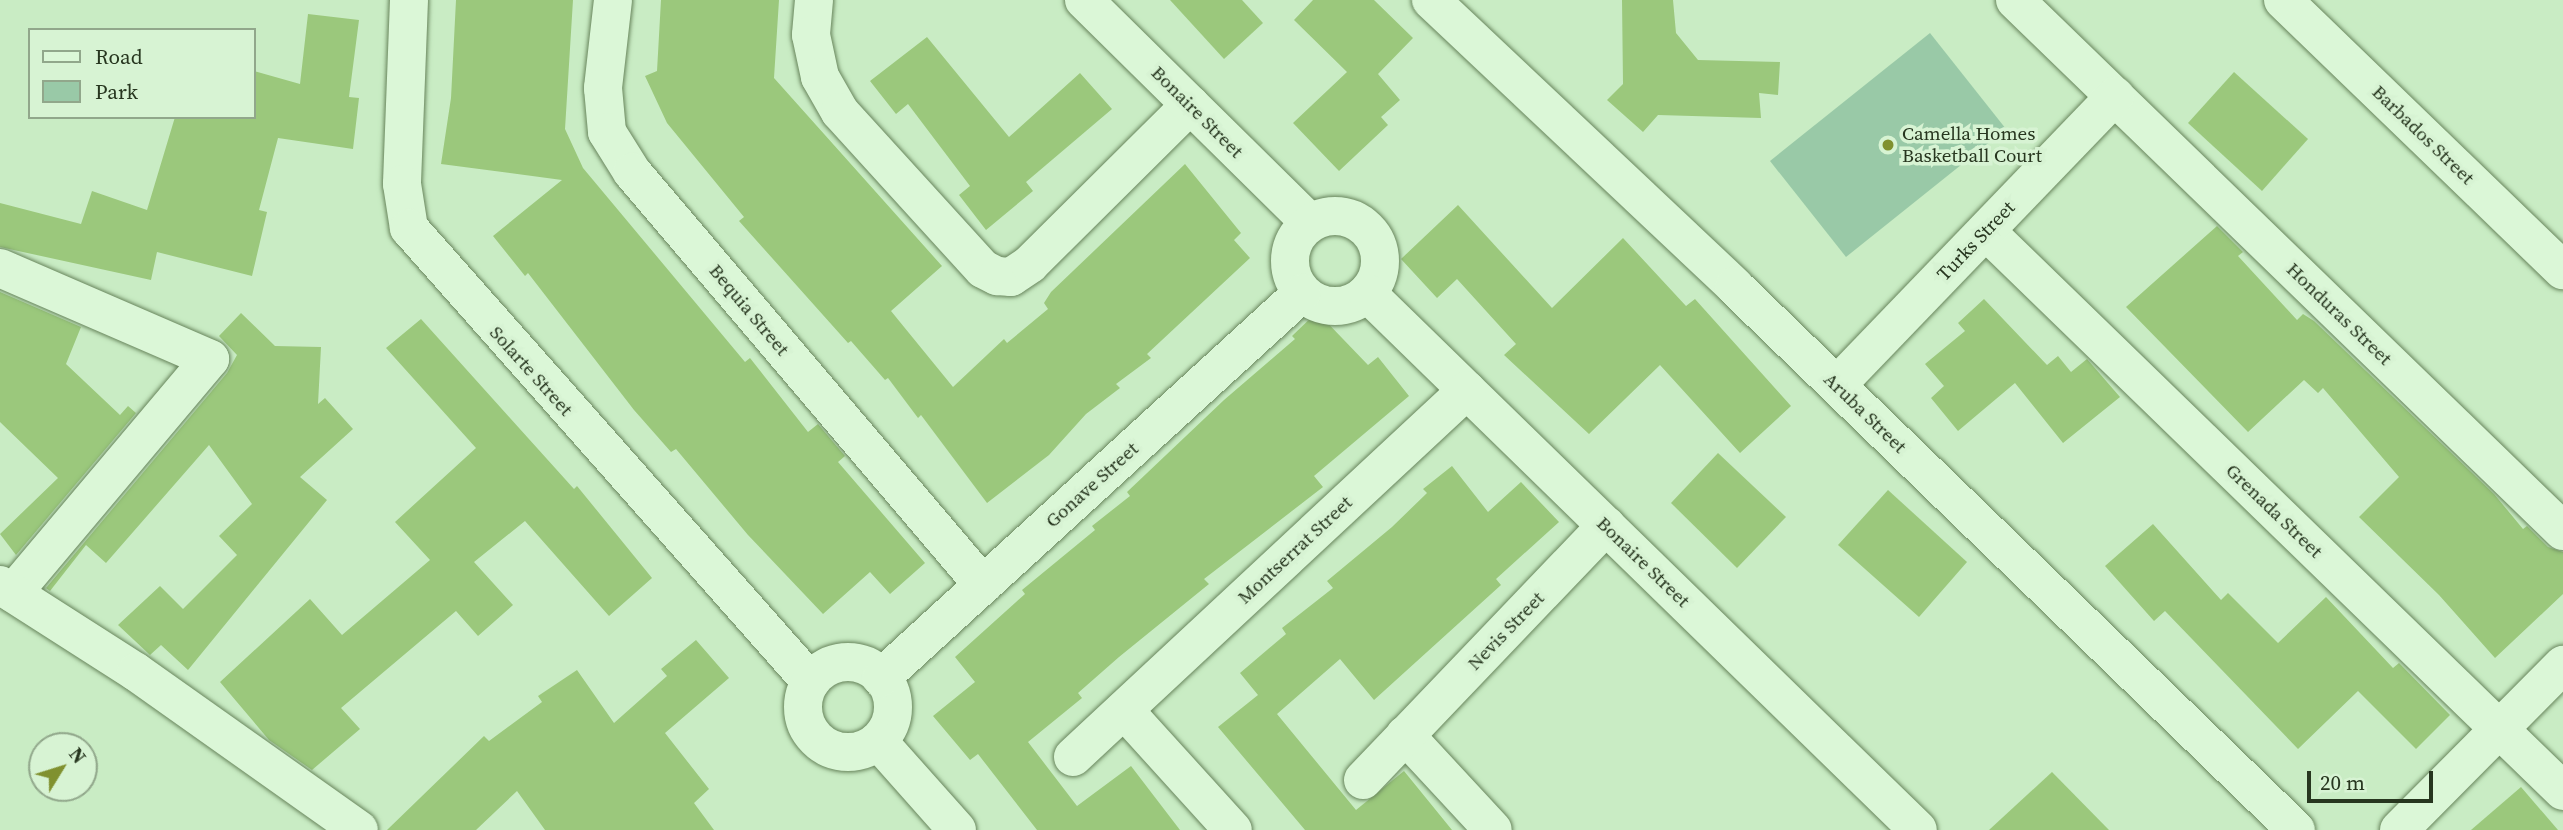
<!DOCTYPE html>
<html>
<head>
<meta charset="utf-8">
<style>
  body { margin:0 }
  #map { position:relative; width:2563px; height:830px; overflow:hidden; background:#c9ecc4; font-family:"Source Serif 4",serif }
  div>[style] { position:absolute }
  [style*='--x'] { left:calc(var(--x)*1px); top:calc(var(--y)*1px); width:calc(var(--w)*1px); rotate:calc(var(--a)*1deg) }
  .green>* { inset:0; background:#99c9a7 }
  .building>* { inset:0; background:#9bc87c }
  .roads { filter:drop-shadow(0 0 2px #68855c) drop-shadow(0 0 2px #68855c) }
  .minor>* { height:38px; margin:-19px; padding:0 19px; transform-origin:19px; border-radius:19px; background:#dbf7d7 }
  .minor>.ring { margin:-19px; padding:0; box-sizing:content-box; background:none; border:38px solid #dbf7d7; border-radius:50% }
  .dots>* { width:19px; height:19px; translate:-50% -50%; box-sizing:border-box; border:4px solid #d7f3d3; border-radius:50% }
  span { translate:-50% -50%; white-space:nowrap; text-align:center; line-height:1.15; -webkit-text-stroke:7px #d7f3d3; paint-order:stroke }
  .street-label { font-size:19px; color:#27361f }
  .poi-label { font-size:19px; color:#27361f }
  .left { translate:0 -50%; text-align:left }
  .legend { position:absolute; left:28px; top:28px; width:228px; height:91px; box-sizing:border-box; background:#d7f3d3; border:2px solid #91a78b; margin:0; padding:9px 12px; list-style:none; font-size:21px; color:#27361f }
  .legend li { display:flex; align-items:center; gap:14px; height:35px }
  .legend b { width:35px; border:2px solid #91a78b }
  .north { position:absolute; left:28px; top:732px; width:70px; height:70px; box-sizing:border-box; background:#d7f3d3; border:2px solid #91a78b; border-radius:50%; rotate:52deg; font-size:19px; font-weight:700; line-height:28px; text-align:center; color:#27361f }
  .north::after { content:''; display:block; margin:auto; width:24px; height:32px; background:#80912f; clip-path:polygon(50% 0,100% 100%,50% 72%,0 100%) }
  .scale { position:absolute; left:2307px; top:771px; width:126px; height:32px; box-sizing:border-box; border:4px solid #27361f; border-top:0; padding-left:9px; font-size:21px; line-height:24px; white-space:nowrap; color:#27361f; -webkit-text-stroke:5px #d7f3d3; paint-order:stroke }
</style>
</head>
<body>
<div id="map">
  <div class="green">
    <div style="clip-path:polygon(1930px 33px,2006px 129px,1846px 257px,1770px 161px)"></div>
  </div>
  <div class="building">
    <div style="clip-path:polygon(456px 0,573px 0,565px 129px,583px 168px,745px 362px,750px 358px,808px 432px,818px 424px,845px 456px,838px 462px,925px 563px,890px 594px,870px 572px,823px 614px,748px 535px,676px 449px,671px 452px,634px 410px,528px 273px,525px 276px,493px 236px,562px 180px,441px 164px,451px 98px)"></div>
    <div style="clip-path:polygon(661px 0,779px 0,774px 78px,942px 266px,891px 311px,953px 387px,1004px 339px,1007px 343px,1048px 309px,1044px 303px,1051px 292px,1185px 164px,1241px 233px,1234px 240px,1250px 258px,1147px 354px,1151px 358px,1116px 384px,1120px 388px,1086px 414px,1049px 455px,987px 503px,921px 415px,918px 418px,888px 378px,885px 380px,851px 341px,848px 343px,739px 221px,744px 217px,667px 123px,645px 76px,657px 71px)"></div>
    <div style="clip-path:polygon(1170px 0,1242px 0,1263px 23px,1224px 59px)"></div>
    <div style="clip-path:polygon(1313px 0,1374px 0,1413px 38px,1378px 74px,1400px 100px,1381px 117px,1388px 125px,1339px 171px,1293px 123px,1347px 72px,1294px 20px)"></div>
    <div style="clip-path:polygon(1622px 0,1673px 0,1676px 33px,1698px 60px,1780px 62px,1778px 95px,1759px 93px,1761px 118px,1658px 115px,1643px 132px,1607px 100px,1623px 84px)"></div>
    <div style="clip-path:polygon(308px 14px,359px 20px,349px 97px,359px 98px,353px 149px,278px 138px,259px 210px,267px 212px,252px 276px,157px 252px,151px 280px,0 247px,0 203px,81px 224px,92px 191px,147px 210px,175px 117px,254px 117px,254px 71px,300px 84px)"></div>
    <div style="clip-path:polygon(927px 37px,1009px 137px,1080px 73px,1112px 109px,1026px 182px,1033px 191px,986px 230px,959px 195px,970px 186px,908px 104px,896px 114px,870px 81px)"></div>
    <div style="clip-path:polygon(2234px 72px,2308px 139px,2262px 191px,2188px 123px)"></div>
    <div style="clip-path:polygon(1458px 205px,1552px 308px,1623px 238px,1686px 306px,1695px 299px,1791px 406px,1740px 453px,1660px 365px,1589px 434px,1504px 355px,1516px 344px,1457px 279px,1437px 298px,1401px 259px)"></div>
    <div style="clip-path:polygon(2217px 226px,2243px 252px,2238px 256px,2297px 320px,2303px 314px,2314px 321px,2494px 494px,2523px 529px,2527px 526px,2548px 547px,2563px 552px,2563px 594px,2495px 658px,2439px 595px,2359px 517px,2399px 477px,2323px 388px,2318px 393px,2304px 380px,2248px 432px,2126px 307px)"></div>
    <div style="clip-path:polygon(0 292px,81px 327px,66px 364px,120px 415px,128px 406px,136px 413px,16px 555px,0 534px,58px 478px,0 422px)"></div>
    <div style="clip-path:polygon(1984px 299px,2047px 365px,2058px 356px,2071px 372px,2087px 359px,2120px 397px,2063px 443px,2015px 383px,1958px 431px,1931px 398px,1944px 386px,1925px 364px,1965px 331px,1958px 323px)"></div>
    <div style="clip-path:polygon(1317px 312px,1368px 365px,1378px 357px,1409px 396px,1314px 476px,1323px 487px,1204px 579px,1209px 584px,1119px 657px,1078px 693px,1082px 698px,1028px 742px,1077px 806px,1131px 766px,1180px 830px,1037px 830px,978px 754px,970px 760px,933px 716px,975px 682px,955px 657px,1025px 594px,1022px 590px,1095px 530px,1092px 526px,1130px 496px,1127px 492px,1224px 400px,1295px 339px,1292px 336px)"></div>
    <div style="clip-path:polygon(241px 313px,275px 346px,321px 347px,318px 404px,325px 398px,353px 429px,300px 477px,327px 500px,188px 670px,161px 645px,150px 655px,118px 625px,160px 586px,183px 609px,237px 555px,219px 536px,252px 504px,209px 445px,106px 563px,86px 545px,50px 591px,46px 588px,227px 373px,237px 355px,219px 336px)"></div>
    <div style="clip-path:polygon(421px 319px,574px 489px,577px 486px,652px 578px,609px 616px,525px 521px,474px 562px,513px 605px,478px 636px,456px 611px,341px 708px,360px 729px,312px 770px,269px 740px,220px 682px,310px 599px,342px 635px,430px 560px,395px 522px,476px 448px,386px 348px)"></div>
    <div style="clip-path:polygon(1718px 453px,1786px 517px,1737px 568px,1671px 503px)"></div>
    <div style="clip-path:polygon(1452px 466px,1488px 512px,1521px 482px,1559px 522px,1496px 579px,1501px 585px,1374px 700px,1340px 659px,1277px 714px,1356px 810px,1404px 771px,1452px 830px,1305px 830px,1218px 727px,1258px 695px,1240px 673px,1286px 634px,1282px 628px,1333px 588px,1327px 581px,1392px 527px,1427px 493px,1423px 489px)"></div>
    <div style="clip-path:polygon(1888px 490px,1967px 562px,1919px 617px,1838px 545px)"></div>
    <div style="clip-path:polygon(2153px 524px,2221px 600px,2228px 593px,2278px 643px,2326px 597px,2393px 668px,2399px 663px,2450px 715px,2416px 749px,2358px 691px,2298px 749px,2165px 611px,2154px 621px,2105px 566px)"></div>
    <div style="clip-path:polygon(696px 640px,729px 678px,665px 733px,709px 789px,694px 803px,714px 830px,545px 830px,517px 791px,476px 830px,387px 830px,484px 736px,489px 741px,542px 702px,538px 696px,577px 670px,614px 723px,667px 676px,661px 669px)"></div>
    <div style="clip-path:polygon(2052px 772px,2109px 830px,1989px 830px)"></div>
    <div style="clip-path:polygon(2521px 787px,2558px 830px,2471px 830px)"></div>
  </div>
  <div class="roads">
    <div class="minor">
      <div style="--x:409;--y:0;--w:184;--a:92.2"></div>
      <div style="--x:402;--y:184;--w:45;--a:81"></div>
      <div style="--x:409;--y:228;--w:606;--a:48.48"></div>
      <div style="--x:613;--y:0;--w:89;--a:96.5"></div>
      <div style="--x:603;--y:88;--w:44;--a:84.8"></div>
      <div style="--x:607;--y:132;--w:47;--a:58"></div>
      <div style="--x:632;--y:172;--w:542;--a:49.64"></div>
      <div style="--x:814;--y:0;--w:35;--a:95"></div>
      <div style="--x:811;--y:35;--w:43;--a:77.9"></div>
      <div style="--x:820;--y:77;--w:40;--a:60.3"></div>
      <div style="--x:840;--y:112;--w:212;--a:47.7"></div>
      <div style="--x:983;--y:269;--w:16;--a:27"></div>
      <div style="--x:997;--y:276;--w:14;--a:4"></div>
      <div style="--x:1011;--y:277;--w:23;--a:-34"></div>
      <div style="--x:1030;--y:264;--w:226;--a:-44.8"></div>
      <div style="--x:1084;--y:0;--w:317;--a:44.6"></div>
      <div style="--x:1431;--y:0;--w:417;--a:43.3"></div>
      <div style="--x:1734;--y:286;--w:782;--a:44.07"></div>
      <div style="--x:2015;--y:0;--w:763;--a:44.1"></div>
      <div style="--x:2283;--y:0;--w:389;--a:44"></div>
      <div class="ring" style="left:1290px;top:216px;width:52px;height:52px"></div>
      <div style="--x:1986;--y:231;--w:804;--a:44.14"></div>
      <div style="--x:0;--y:268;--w:229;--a:23.4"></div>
      <div style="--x:210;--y:359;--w:306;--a:130.1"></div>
      <div style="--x:1367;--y:293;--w:769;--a:44.26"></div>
      <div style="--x:1837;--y:385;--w:401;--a:-46.1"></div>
      <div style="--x:0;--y:585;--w:161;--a:32.6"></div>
      <div style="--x:136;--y:672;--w:273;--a:35.3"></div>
      <div class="ring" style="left:803px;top:662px;width:52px;height:52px"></div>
      <div style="--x:881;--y:678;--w:570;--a:-42.44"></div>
      <div style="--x:1124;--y:710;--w:162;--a:47.8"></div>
      <div style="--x:1405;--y:735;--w:129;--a:47.2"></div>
      <div style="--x:878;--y:741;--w:119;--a:48.4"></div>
      <div style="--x:1073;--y:757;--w:538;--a:-42.97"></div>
      <div style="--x:1363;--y:780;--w:352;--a:-46.3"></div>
      <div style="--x:2399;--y:830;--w:233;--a:-45.2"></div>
    </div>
  </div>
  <div class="dots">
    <div style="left:1888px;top:145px;background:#80912f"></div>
  </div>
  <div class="street-label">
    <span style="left:1197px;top:112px;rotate:45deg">Bonaire Street</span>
    <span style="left:2423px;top:135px;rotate:44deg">Barbados Street</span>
    <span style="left:1976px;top:241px;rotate:-46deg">Turks Street</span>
    <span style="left:749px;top:310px;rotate:50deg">Bequia Street</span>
    <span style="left:2339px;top:314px;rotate:44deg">Honduras Street</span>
    <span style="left:531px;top:371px;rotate:48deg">Solarte Street</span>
    <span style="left:1865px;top:413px;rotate:44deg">Aruba Street</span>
    <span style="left:1092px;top:485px;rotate:-42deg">Gonave Street</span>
    <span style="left:2274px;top:511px;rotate:44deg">Grenada Street</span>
    <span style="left:1295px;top:550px;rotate:-43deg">Montserrat Street</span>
    <span style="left:1643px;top:562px;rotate:44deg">Bonaire Street</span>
    <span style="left:1506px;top:631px;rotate:-46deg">Nevis Street</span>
  </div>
  <div class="poi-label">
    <span class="left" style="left:1902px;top:145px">Camella Homes<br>Basketball Court</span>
  </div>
  <ul class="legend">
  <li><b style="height:9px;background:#dbf7d7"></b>Road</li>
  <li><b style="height:19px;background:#99c9a7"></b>Park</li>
  </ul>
  <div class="north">N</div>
  <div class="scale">20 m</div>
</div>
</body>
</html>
